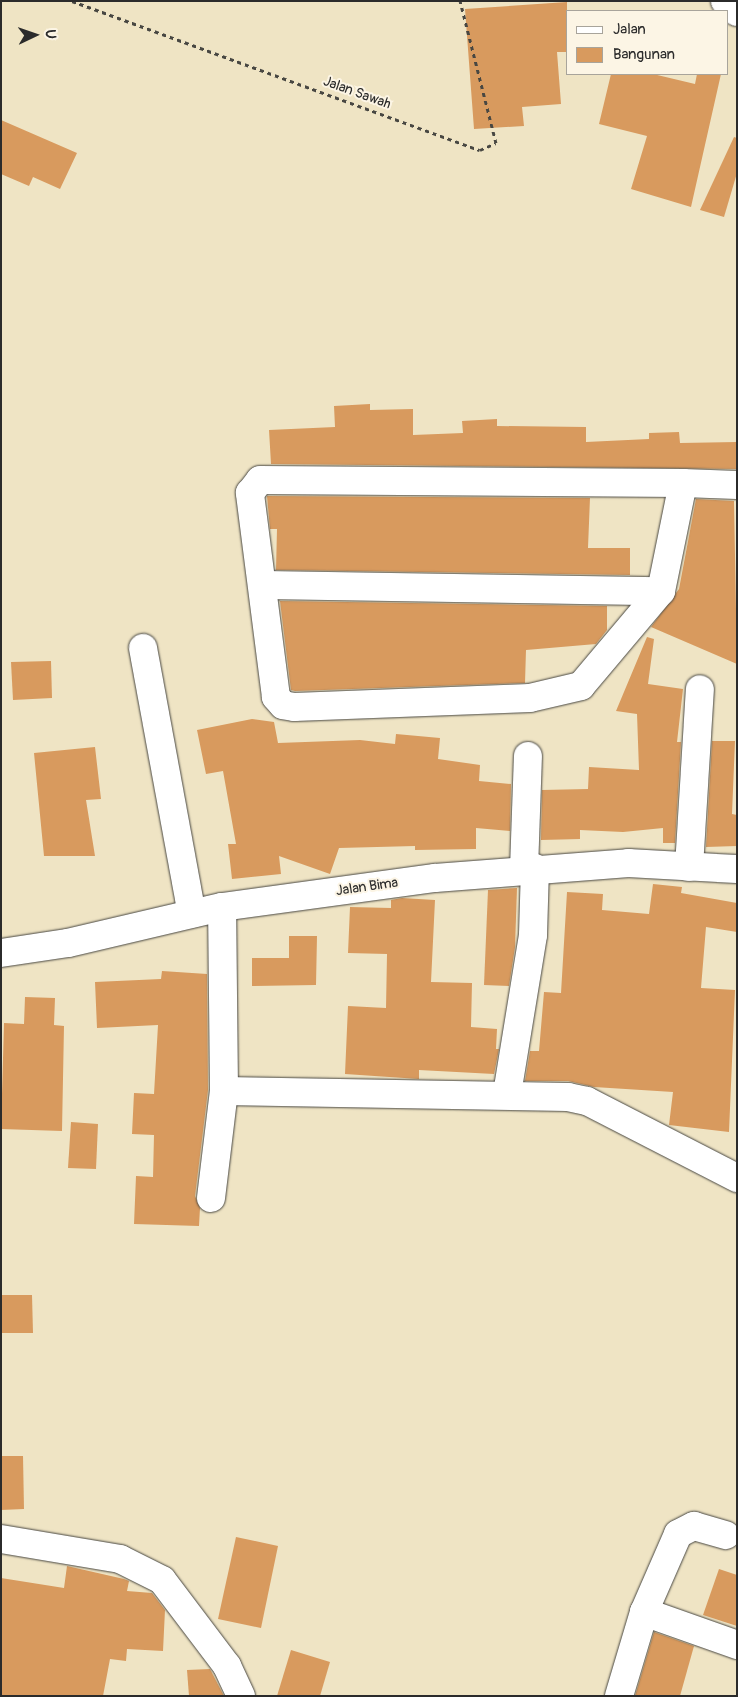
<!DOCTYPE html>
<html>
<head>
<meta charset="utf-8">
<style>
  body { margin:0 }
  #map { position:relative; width:738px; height:1697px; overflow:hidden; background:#efe4c4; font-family:Pangolin,sans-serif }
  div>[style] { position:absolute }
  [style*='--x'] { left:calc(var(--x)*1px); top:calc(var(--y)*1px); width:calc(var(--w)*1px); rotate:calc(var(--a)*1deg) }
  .building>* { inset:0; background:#d89a5e }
  .path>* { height:3px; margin-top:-1.5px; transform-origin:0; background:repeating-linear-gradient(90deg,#484742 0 4px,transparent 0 8px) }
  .roads { filter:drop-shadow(0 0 1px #484742) drop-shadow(0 0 1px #484742) }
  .minor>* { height:28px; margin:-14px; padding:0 14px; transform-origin:14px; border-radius:14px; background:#fff }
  span { translate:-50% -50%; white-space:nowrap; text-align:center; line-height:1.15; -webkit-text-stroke:4px #fcf5e5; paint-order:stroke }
  .street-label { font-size:14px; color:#2b2b2b }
  .frame { position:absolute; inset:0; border:2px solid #2b2b2b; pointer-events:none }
  .legend { position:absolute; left:566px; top:10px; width:162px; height:65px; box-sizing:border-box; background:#fcf5e5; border:1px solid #a8a49b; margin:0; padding:6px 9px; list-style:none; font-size:15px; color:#2b2b2b }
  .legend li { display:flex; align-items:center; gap:10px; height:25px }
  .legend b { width:25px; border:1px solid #a8a49b }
  .north { position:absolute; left:10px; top:10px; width:50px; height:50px; -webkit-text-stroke:4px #fcf5e5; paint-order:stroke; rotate:87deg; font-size:14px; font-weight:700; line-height:20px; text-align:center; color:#2b2b2b }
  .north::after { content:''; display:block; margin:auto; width:18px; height:22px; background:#2b2b2b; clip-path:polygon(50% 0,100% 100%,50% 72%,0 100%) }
</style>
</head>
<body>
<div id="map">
  <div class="building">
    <div style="clip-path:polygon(567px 2px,567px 52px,557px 52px,561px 104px,522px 107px,524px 126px,474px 129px,465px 9px)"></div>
    <div style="clip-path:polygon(611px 74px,653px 74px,695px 84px,697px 74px,721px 74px,691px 207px,631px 189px,647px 136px,599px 124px)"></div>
    <div style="clip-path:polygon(1px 120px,77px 153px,60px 189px,33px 177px,29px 186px,1px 174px)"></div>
    <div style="clip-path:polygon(734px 137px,737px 138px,737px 173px,724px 217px,700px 210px)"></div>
    <div style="clip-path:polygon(370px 404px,370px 410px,413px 409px,413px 435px,463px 433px,462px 421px,497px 419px,497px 426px,586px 427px,586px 442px,649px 439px,649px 433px,679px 432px,680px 443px,737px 442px,737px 469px,271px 464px,269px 430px,335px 427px,334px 406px)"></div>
    <div style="clip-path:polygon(267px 496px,590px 498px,588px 548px,630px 548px,630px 575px,276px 570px,277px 529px,270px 529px)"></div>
    <div style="clip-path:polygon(696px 499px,734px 501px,737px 664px,651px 627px,679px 589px)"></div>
    <div style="clip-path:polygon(280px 601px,607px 606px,607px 630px,596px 644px,526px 650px,525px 683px,295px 691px,291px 690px)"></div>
    <div style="clip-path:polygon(647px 637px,654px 639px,648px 684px,683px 689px,677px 742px,681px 742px,675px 843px,663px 843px,663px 828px,623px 832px,580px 830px,580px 839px,541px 840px,542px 790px,588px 789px,589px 767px,639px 770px,637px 714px,616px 711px)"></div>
    <div style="clip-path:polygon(51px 661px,52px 698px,13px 700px,11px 662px)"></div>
    <div style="clip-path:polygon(252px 719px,274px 722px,278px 743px,360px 740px,395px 744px,396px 734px,440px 738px,438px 759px,480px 765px,479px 781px,511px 784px,510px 831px,476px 828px,476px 849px,415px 850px,415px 846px,339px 848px,330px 874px,279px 856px,281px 874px,232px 879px,228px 844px,236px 844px,223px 771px,206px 774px,197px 730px)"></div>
    <div style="clip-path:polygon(712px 741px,735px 741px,732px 814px,737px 815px,737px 846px,706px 847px)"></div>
    <div style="clip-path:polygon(95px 747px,101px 799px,86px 800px,95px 856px,44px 856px,34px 753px)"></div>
    <div style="clip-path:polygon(653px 884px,682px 887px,681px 893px,737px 903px,737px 932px,706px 927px,701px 988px,735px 990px,729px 1132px,669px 1125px,673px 1092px,594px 1087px,568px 1081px,525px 1081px,530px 1051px,539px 1051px,544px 992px,561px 993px,567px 892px,603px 894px,602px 910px,649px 914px)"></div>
    <div style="clip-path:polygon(517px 888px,515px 947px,509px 986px,484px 985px,488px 890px)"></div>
    <div style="clip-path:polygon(402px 898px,435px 900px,431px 982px,472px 983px,471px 1027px,497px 1029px,496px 1049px,499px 1049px,494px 1074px,419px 1070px,419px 1079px,345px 1074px,348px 1006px,386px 1008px,387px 954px,348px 953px,350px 907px,391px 908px,391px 900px)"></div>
    <div style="clip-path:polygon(289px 936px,317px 936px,316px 985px,252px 986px,252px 958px,289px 958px)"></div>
    <div style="clip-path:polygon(162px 971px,207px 974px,208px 1090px,195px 1196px,200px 1208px,199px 1226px,134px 1224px,136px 1176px,153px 1177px,154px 1135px,132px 1134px,134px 1093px,154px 1094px,158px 1025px,97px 1028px,95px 982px,161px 979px)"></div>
    <div style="clip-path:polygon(25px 997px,55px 998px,54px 1025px,64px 1026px,62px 1131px,1px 1129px,4px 1023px,24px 1024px)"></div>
    <div style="clip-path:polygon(71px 1122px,98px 1124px,96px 1169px,68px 1168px)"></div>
    <div style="clip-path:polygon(1px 1295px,32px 1295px,33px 1333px,1px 1333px)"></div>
    <div style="clip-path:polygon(1px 1456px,23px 1456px,24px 1509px,1px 1510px)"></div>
    <div style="clip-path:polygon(236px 1537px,278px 1546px,261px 1628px,218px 1619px)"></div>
    <div style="clip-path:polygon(67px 1566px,124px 1579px,129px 1581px,127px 1591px,152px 1593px,165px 1610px,163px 1651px,127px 1649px,126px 1661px,110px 1659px,103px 1696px,1px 1696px,1px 1578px,64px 1588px)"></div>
    <div style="clip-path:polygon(719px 1569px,737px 1575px,737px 1626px,703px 1615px)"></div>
    <div style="clip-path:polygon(654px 1632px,694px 1646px,680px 1696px,635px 1696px)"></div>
    <div style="clip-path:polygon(291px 1650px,330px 1662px,320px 1696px,277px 1696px)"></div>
    <div style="clip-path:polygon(210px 1669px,224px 1696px,189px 1696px,187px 1670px)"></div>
  </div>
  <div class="path">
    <div style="--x:72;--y:1;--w:434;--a:20.1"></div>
    <div style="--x:480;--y:150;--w:17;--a:-24"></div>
    <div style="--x:496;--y:143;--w:146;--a:-104.2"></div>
  </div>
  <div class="roads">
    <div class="minor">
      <div style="--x:725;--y:1;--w:16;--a:43"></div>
      <div style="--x:683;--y:483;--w:110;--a:101.5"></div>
      <div style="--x:661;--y:591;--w:124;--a:130.1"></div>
      <div style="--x:581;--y:686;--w:52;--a:166.8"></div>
      <div style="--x:530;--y:698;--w:236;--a:177.8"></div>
      <div style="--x:294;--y:707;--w:11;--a:-170"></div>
      <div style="--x:283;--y:705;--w:11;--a:-131"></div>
      <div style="--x:276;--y:697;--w:206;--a:-97.3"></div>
      <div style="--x:250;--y:493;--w:16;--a:-52"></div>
      <div style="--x:260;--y:480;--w:423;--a:0.4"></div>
      <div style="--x:683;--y:483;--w:54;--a:2.1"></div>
      <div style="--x:263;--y:585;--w:398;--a:0.9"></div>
      <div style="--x:143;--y:648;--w:270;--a:79.6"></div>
      <div style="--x:689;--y:867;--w:178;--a:-86.5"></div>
      <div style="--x:524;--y:869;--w:113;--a:-88"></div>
      <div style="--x:1;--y:953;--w:68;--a:-8.5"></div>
      <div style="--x:68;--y:943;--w:158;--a:-13.2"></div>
      <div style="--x:222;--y:907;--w:215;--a:-7.8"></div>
      <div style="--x:435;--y:878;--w:194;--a:-4.4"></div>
      <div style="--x:628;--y:863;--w:109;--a:3.2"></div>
      <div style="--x:224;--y:1091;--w:344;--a:1"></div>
      <div style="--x:568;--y:1097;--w:19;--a:12"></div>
      <div style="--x:587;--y:1101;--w:169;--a:27.2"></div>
      <div style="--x:507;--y:1094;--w:161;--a:-80.7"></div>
      <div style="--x:533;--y:935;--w:67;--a:-88.3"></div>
      <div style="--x:211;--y:1198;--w:108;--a:-83.1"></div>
      <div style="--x:224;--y:1091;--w:184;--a:-90.6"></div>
      <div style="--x:1;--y:1539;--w:121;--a:9.5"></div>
      <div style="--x:120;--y:1559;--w:47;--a:26.6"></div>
      <div style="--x:162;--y:1580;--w:108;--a:52.9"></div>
      <div style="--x:227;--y:1666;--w:33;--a:65"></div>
      <div style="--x:644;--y:1612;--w:85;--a:-66.4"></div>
      <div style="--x:678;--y:1534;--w:18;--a:-27"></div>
      <div style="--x:694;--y:1526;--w:33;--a:16"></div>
      <div style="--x:619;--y:1696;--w:88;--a:-73.4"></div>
      <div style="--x:644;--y:1612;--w:99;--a:19.5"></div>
    </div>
  </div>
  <div class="street-label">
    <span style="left:357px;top:93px;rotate:20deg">Jalan Sawah</span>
    <span style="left:367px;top:887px;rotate:-8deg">Jalan Bima</span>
  </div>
  <div class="frame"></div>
  <ul class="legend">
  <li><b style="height:6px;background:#fff"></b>Jalan</li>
  <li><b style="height:14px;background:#d89a5e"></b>Bangunan</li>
  </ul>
  <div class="north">U</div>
</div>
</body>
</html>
